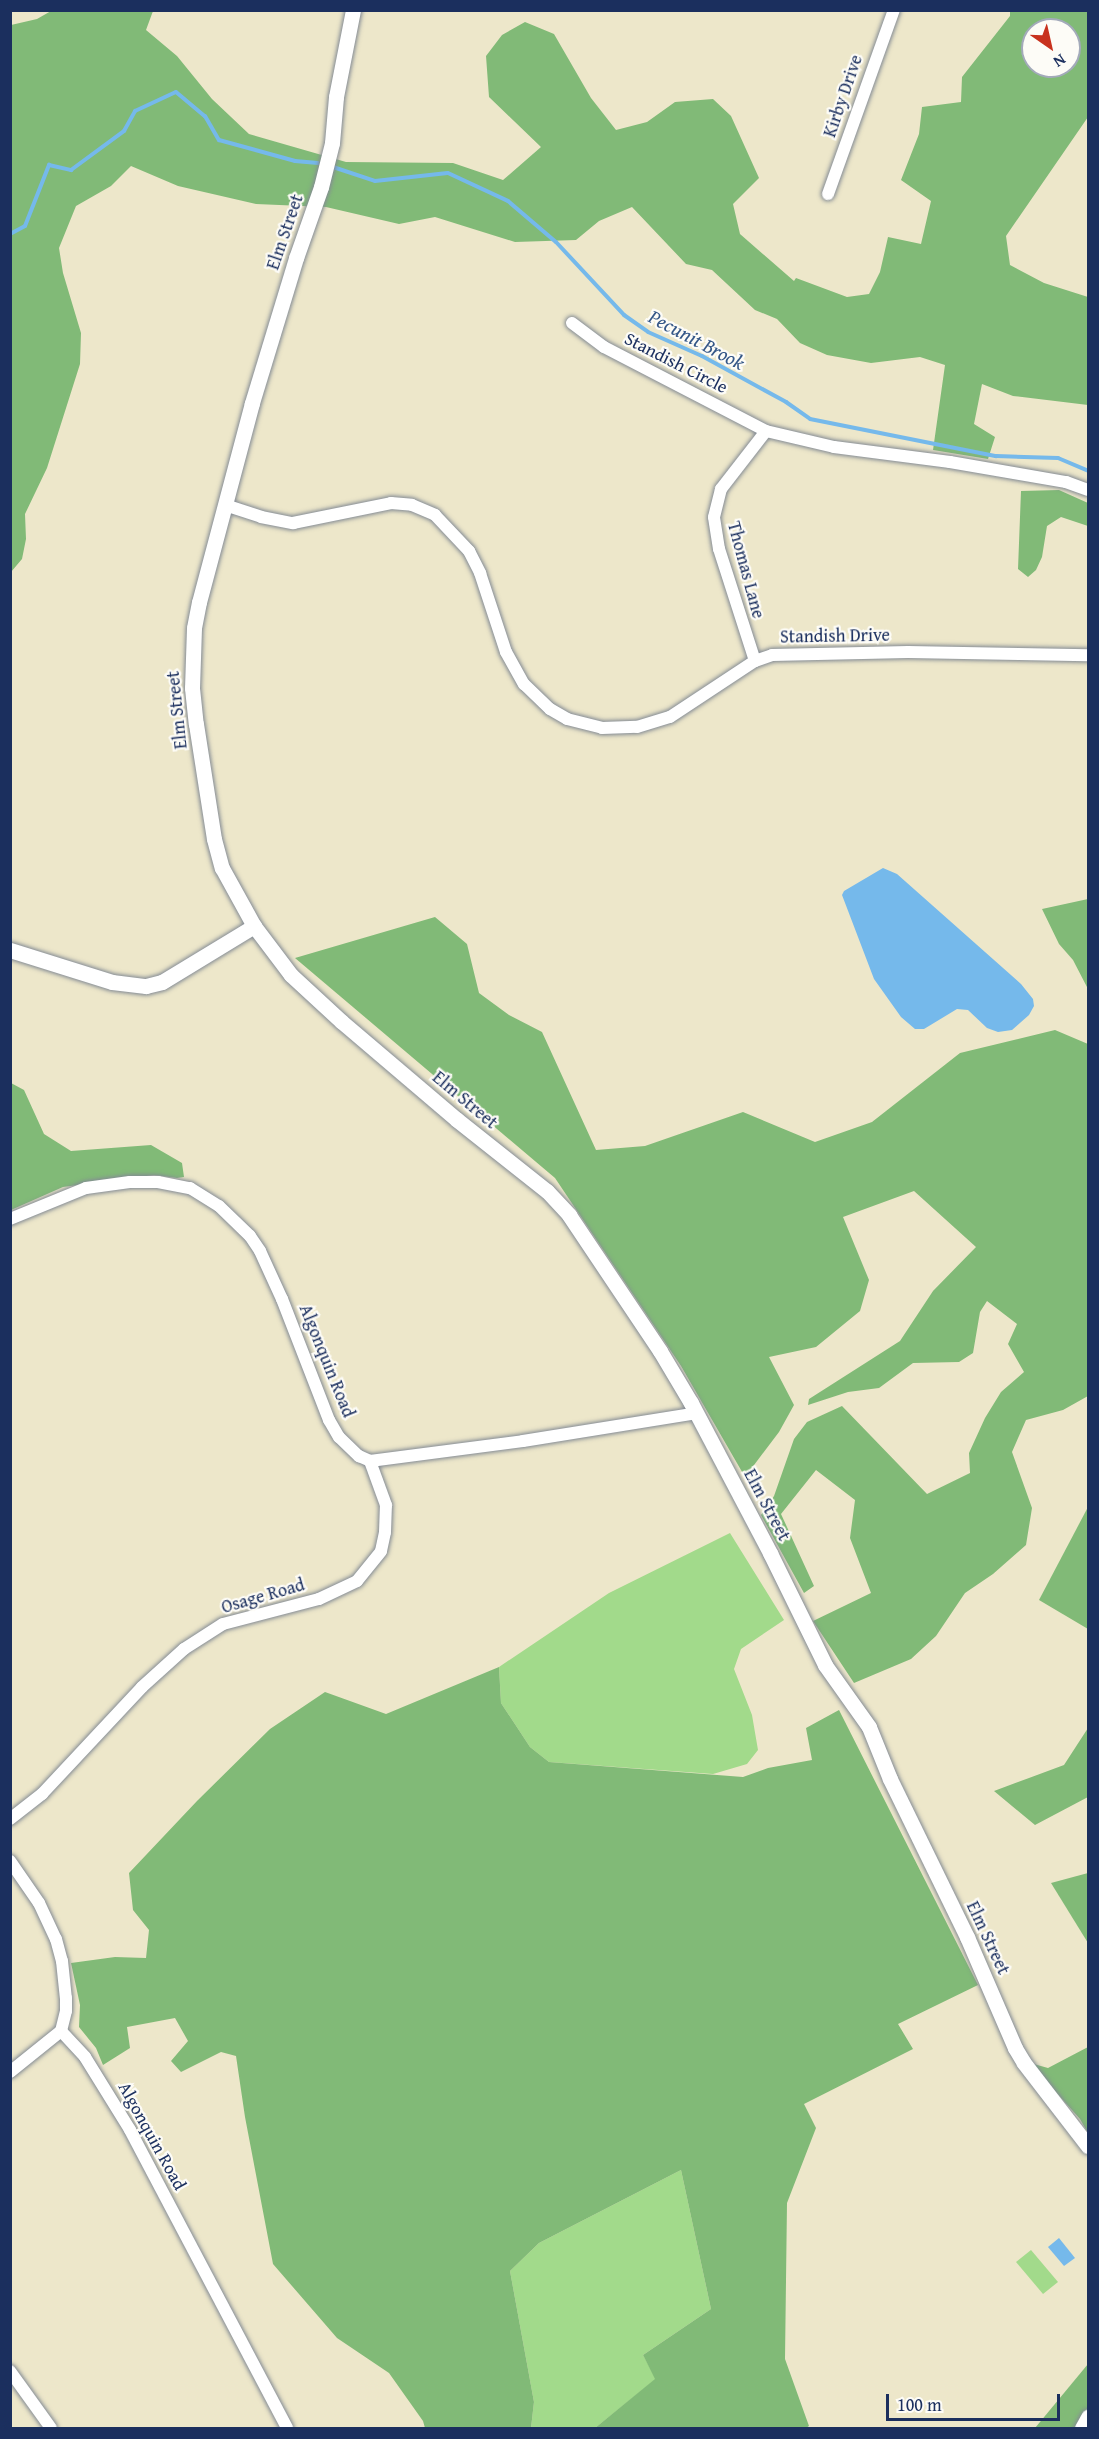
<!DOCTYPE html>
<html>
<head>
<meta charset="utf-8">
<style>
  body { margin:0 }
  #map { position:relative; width:1099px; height:2439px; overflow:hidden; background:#ede7ca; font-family:"Gentium Book Plus",serif }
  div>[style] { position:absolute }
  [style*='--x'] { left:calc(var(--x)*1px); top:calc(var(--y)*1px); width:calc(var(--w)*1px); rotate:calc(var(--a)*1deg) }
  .green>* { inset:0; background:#a2da8b }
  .forest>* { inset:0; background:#81ba77 }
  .water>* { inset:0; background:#75b9eb }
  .stream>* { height:4px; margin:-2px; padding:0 2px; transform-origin:2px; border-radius:2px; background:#75b9eb }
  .roads { filter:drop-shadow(0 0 2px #848b94) drop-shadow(0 0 2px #848b94) }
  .minor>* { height:12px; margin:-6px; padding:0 6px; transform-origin:6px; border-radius:6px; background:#fff }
  .tertiary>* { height:15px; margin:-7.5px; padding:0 7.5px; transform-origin:7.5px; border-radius:7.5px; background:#fff }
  span { translate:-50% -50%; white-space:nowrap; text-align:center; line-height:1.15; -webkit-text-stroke:4.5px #fdfcf7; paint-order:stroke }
  .street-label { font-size:18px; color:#1b2f5e }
  .water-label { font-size:20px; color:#365888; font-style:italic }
  .frame { position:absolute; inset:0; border:12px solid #1b2f5e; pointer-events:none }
  .north { position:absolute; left:1021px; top:18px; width:60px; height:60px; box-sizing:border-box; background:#fdfcf7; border:2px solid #a3aaba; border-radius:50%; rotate:146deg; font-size:16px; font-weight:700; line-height:24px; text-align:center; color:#1b2f5e }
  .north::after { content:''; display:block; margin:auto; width:21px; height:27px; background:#c8321e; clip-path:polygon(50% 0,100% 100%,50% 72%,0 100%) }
  .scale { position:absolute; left:886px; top:2394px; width:174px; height:27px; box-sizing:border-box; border:3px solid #1b2f5e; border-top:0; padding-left:8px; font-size:18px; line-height:21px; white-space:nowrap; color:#1b2f5e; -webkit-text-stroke:4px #fdfcf7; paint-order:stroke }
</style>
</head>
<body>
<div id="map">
  <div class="green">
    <div style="clip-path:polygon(730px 1533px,784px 1620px,741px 1649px,734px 1669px,752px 1715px,758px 1750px,747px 1764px,713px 1774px,549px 1762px,530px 1747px,501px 1703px,499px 1667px,609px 1593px)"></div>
    <div style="clip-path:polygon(681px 2170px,711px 2309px,643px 2355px,656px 2379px,595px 2428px,531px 2428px,534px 2402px,510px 2271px,539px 2243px)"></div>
    <div style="clip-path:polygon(1031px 2250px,1058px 2282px,1043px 2294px,1016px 2262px)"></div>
  </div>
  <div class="forest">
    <div style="clip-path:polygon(evenodd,51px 11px,153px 11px,146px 30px,177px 56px,212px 99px,249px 134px,346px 162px,453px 163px,503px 180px,541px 147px,489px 97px,486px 56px,502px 35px,525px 22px,554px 34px,591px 98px,616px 130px,647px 122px,675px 102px,713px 99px,731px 116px,759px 178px,733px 204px,740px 234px,794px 281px,796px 278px,847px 297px,869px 294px,880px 272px,888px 237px,921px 244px,931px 201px,901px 180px,919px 134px,922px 107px,961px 102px,962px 77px,1010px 16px,1010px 11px,1088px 11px,1088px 117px,1006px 236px,1010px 265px,1044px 283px,1088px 297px,1088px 405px,1013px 396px,982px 384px,974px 424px,995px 437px,988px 459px,933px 450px,945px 365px,920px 357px,871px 363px,827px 355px,800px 343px,777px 319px,755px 310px,712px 270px,686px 264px,632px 207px,599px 221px,576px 240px,515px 242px,435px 217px,399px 224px,326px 207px,256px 204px,178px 186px,131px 166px,111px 186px,76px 206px,59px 248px,63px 273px,81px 333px,80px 364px,47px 468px,25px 514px,26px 539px,22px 559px,11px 572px,11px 25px,37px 19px,51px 11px,1033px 30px,1069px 30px,1069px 66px,1033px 66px,1033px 30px)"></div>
    <div style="clip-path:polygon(1059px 490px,1088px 503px,1088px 526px,1061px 517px,1047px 526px,1042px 557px,1036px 570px,1028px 577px,1018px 569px,1021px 491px)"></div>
    <div style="clip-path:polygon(1088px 899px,1088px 989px,1073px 960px,1059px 944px,1042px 909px)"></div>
    <div style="clip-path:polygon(435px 917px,467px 944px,479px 993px,509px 1015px,542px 1032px,596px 1150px,645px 1146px,743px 1112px,815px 1142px,872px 1122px,960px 1053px,1055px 1030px,1088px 1044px,1088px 1396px,1063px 1410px,1026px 1420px,1012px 1452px,1032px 1508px,1026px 1545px,993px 1574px,965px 1593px,936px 1636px,911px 1659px,854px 1683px,813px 1621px,871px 1593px,850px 1538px,855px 1500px,816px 1470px,781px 1514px,814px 1586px,804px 1593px,761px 1515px,774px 1496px,794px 1439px,807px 1422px,842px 1406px,927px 1494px,970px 1473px,969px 1453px,985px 1418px,1001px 1392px,1024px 1372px,1008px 1344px,1017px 1324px,987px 1301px,980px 1312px,973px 1353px,959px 1362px,913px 1363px,879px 1388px,848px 1392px,808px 1405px,809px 1399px,900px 1341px,933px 1291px,976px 1247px,914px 1191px,843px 1217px,869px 1280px,860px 1311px,816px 1347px,769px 1357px,794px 1405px,779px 1432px,745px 1477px,681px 1366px,555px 1178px,295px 958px)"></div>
    <div style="clip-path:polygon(11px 1083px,24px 1090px,44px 1134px,71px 1151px,151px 1145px,182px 1163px,184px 1177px,177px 1178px,154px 1175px,63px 1187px,11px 1210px)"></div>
    <div style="clip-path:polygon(1088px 1507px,1088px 1629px,1039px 1600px)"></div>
    <div style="clip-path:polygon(499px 1667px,501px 1703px,530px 1747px,549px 1762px,743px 1777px,768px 1768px,812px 1760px,806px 1728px,839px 1710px,978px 1985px,898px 2024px,913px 2049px,804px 2104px,816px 2128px,787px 2203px,785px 2359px,809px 2426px,806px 2428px,595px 2428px,655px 2379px,643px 2355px,711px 2309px,681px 2170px,539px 2243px,510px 2271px,534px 2402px,531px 2428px,425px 2428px,423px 2421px,389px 2373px,337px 2338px,273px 2264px,245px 2117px,236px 2056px,221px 2052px,181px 2072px,171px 2061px,188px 2041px,175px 2018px,127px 2027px,130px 2048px,103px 2065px,96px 2048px,79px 2027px,80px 2005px,71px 1963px,115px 1957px,146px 1958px,149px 1930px,133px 1910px,129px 1873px,197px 1801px,270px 1729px,325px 1692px,386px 1714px)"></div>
    <div style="clip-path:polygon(1088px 1728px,1088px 1797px,1035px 1825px,994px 1791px,1064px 1765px)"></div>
    <div style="clip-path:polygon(1088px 1873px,1088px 1943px,1051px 1883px)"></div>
    <div style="clip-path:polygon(1088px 2047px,1088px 2133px,1080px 2119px,1030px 2063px,1048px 2068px)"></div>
    <div style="clip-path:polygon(1088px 2364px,1088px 2428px,1035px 2428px)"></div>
  </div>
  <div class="water">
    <div style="clip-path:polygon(883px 868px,897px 874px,1021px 984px,1033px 999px,1034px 1006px,1029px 1015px,1012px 1030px,998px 1032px,987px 1028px,968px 1010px,957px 1009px,924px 1029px,915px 1029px,901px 1017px,874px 979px,842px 895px,844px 891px)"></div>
    <div style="clip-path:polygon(1059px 2238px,1075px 2258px,1064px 2266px,1048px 2247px)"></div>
  </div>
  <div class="stream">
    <div style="--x:333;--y:167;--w:44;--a:18.4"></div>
    <div style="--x:375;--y:181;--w:73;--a:-6.3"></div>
    <div style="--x:448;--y:173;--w:66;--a:25"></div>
    <div style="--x:508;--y:201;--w:63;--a:40.5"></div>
    <div style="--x:556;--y:242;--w:100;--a:47"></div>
    <div style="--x:624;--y:315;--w:29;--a:35"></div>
    <div style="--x:648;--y:332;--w:59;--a:24"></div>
    <div style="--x:702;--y:356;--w:96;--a:28.7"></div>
    <div style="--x:786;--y:402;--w:29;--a:35"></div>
    <div style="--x:810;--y:419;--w:190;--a:11.3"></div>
    <div style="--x:996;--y:456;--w:62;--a:1.8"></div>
    <div style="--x:1058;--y:458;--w:33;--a:23"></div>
    <div style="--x:10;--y:234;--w:17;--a:-28"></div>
    <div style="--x:25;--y:226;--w:66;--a:-68.5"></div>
    <div style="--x:49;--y:165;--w:23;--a:13"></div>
    <div style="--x:71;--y:170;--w:66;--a:-36.3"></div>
    <div style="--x:124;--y:131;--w:23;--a:-61"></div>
    <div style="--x:135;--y:111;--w:45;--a:-24.9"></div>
    <div style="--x:176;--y:92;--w:38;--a:40"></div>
    <div style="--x:205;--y:116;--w:28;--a:60"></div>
    <div style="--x:219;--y:140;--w:79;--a:15.4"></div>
    <div style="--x:295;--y:161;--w:23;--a:5"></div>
  </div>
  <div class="roads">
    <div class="minor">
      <div style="--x:828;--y:194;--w:195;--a:-70.3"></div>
      <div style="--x:572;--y:323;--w:40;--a:37"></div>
      <div style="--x:604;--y:347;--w:182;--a:27.4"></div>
      <div style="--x:766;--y:431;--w:70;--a:13.2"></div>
      <div style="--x:834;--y:447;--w:117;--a:7.4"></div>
      <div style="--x:950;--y:462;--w:118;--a:9.8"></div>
      <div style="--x:1066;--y:482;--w:23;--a:20"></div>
      <div style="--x:225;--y:505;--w:38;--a:18"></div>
      <div style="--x:261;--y:517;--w:33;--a:11"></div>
      <div style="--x:293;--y:523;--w:100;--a:-11.5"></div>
      <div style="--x:391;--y:503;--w:21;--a:5"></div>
      <div style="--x:412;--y:505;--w:25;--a:23"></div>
      <div style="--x:435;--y:515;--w:50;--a:46.6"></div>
      <div style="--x:469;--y:551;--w:25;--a:63"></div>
      <div style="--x:480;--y:573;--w:83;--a:71.8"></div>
      <div style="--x:506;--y:652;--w:37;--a:61"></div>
      <div style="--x:524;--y:684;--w:36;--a:44"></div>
      <div style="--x:550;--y:709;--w:20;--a:30"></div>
      <div style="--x:567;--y:719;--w:36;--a:14"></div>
      <div style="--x:602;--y:728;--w:35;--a:-2"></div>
      <div style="--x:637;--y:727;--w:34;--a:-17"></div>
      <div style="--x:670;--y:717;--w:102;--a:-33.4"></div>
      <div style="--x:755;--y:661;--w:18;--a:-19"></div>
      <div style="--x:772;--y:655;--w:136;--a:-1.3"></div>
      <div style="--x:908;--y:652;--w:180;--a:1"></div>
      <div style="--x:755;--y:661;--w:118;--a:-107.8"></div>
      <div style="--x:719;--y:549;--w:32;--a:-99"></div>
      <div style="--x:714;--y:517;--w:29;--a:-76"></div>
      <div style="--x:721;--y:489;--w:73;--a:-52.2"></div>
      <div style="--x:10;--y:1219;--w:82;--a:-22.2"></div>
      <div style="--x:86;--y:1188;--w:44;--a:-7.8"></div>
      <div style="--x:130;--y:1182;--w:28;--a:0"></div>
      <div style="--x:158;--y:1182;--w:33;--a:11"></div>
      <div style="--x:190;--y:1188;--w:34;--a:32"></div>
      <div style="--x:219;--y:1206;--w:43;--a:44.1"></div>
      <div style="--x:250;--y:1236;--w:18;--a:56"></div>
      <div style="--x:260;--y:1251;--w:53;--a:65.4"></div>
      <div style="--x:282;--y:1299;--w:130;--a:68.8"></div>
      <div style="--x:329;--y:1420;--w:20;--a:60"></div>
      <div style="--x:339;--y:1437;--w:28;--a:44"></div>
      <div style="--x:359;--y:1456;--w:12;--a:24"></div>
      <div style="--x:370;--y:1461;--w:154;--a:-7.4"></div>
      <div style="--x:523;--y:1441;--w:176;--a:-9.1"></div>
      <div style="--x:10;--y:1819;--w:41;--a:-38"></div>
      <div style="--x:42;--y:1794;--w:146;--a:-46.9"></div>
      <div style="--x:142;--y:1687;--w:57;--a:-42.1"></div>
      <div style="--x:184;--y:1649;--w:46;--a:-32.7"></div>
      <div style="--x:223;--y:1624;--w:99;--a:-14.6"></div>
      <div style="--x:319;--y:1599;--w:42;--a:-25.3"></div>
      <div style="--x:357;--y:1581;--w:38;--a:-51"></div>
      <div style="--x:381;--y:1551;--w:19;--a:-78"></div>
      <div style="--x:385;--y:1532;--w:27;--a:-88"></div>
      <div style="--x:386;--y:1505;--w:47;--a:-110"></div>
      <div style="--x:10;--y:1861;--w:51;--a:55.4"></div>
      <div style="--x:39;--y:1903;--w:40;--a:65"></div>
      <div style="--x:56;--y:1939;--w:23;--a:75"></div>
      <div style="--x:62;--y:1961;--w:37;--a:84"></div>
      <div style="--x:66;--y:1998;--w:13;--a:90"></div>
      <div style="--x:66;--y:2011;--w:21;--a:104"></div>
      <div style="--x:61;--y:2031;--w:35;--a:47"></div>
      <div style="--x:85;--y:2057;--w:86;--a:58.3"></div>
      <div style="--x:130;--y:2130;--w:337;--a:62.2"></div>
      <div style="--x:10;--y:2072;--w:65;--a:-38.8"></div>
      <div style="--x:10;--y:2371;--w:70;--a:54.3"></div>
    </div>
    <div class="tertiary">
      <div style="--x:353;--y:10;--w:89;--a:101.1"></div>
      <div style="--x:336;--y:97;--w:46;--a:95"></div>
      <div style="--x:332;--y:143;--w:45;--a:104"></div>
      <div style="--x:321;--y:187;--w:75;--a:109.4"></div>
      <div style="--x:296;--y:258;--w:152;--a:106.9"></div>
      <div style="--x:252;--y:403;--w:206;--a:104.9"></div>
      <div style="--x:199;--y:602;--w:26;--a:101"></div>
      <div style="--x:194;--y:628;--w:60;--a:91.9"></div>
      <div style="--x:192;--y:688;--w:36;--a:84"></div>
      <div style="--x:196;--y:724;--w:116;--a:81.1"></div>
      <div style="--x:214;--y:839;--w:30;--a:75"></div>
      <div style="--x:222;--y:868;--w:66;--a:61.1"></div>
      <div style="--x:254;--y:926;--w:61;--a:52.9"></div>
      <div style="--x:291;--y:975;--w:69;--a:42.7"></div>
      <div style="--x:342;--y:1022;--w:150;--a:40.4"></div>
      <div style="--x:456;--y:1119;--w:116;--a:38.4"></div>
      <div style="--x:547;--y:1191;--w:33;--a:47"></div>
      <div style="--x:569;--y:1215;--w:164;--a:56.2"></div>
      <div style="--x:660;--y:1351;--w:61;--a:59.2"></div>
      <div style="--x:691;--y:1403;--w:170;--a:62.2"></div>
      <div style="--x:770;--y:1553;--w:125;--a:63.8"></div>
      <div style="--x:825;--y:1665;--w:76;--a:54.6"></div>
      <div style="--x:869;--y:1727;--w:56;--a:68"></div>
      <div style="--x:890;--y:1779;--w:176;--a:64"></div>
      <div style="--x:967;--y:1937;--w:121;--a:66.6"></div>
      <div style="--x:1015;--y:2048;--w:17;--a:59"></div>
      <div style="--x:1024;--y:2063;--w:105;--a:52.4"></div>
      <div style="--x:10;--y:950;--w:107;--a:17.4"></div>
      <div style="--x:112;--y:982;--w:34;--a:7"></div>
      <div style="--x:146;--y:986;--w:16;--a:-14"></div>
      <div style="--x:162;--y:982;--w:108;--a:-31.3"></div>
      <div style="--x:1082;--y:2428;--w:13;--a:-61"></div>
    </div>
  </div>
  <div class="street-label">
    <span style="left:843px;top:96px;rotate:-71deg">Kirby Drive</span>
    <span style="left:285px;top:232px;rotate:-71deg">Elm Street</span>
    <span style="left:676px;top:363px;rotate:27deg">Standish Circle</span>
    <span style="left:746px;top:570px;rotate:75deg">Thomas Lane</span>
    <span style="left:835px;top:636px;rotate:-1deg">Standish Drive</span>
    <span style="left:177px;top:710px;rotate:-96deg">Elm Street</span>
    <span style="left:465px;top:1100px;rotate:40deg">Elm Street</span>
    <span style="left:327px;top:1361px;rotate:68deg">Algonquin Road</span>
    <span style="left:767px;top:1505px;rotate:62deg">Elm Street</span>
    <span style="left:263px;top:1596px;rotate:-16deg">Osage Road</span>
    <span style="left:988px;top:1938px;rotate:65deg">Elm Street</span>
    <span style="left:152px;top:2136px;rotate:61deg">Algonquin Road</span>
  </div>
  <div class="water-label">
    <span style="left:697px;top:339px;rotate:28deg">Pecunit Brook</span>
  </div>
  <div class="frame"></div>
  <div class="north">N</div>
  <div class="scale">100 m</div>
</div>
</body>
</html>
